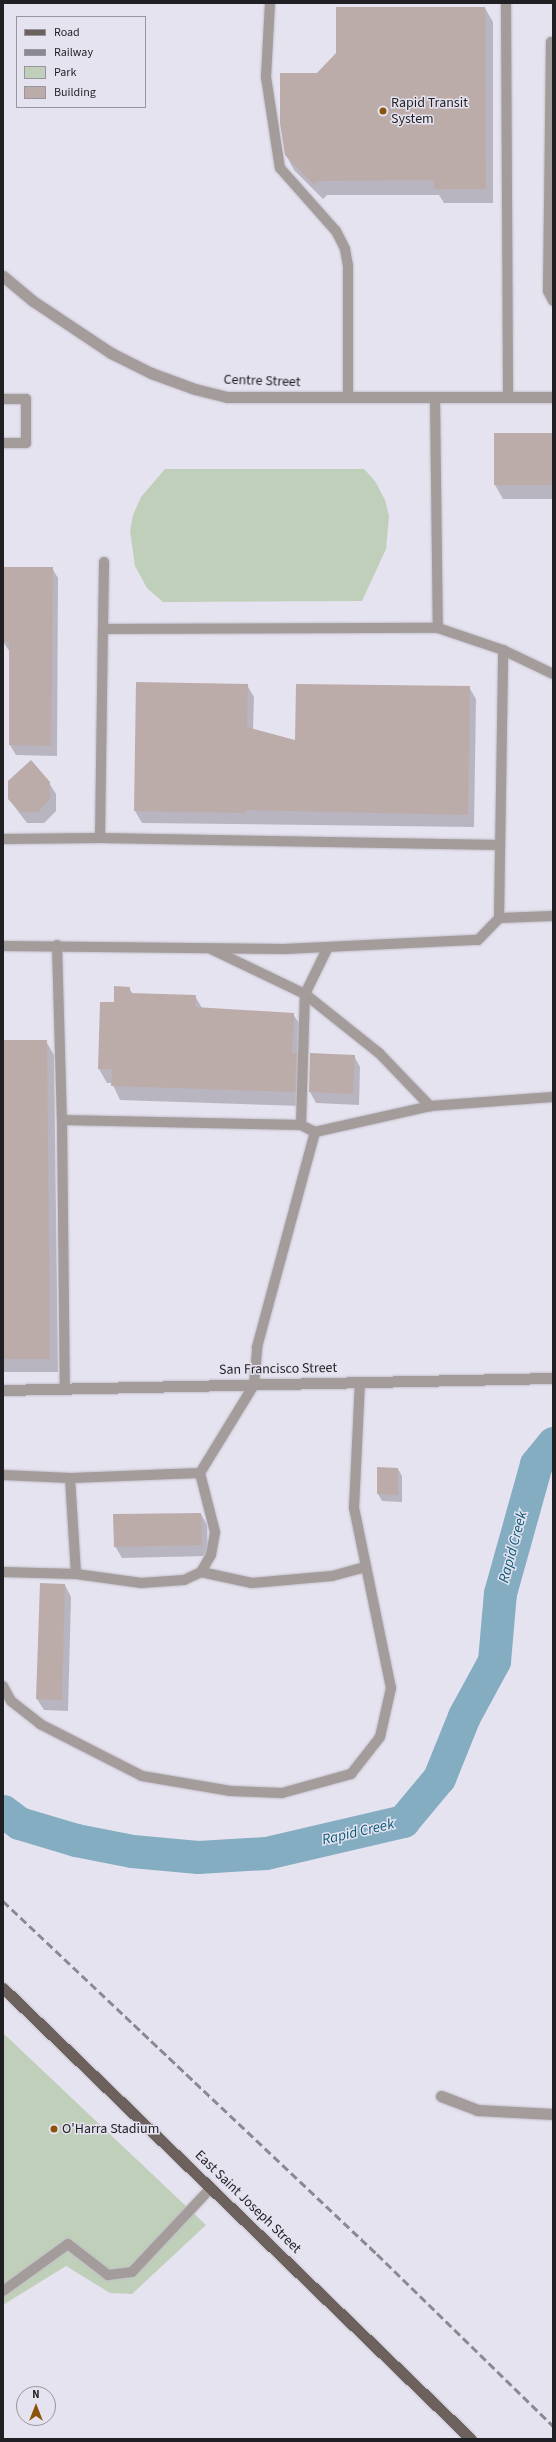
<!DOCTYPE html>
<html>
<head>
<meta charset="utf-8">
<style>
  body { margin:0 }
  #map { position:relative; width:556px; height:2442px; overflow:hidden; background:#e6e3f0; font-family:"Source Sans 3",sans-serif }
  div>[style] { position:absolute }
  [style*='--x'] { left:calc(var(--x)*1px); top:calc(var(--y)*1px); width:calc(var(--w)*1px); rotate:calc(var(--a)*1deg) }
  .green>* { inset:0; background:#bfcfb9 }
  .shadow>* { inset:0; background:#0003 }
  .river>* { height:33px; margin:-16.5px; padding:0 16.5px; transform-origin:16.5px; border-radius:16.5px; background:#84adc2 }
  .building>* { inset:0; background:#bbacaa }
  .roads { filter:drop-shadow(0 0 1px #c2c0cb) drop-shadow(0 0 1px #c2c0cb) }
  .service>* { height:10px; margin:-5px; padding:0 5px; transform-origin:5px; border-radius:5px; background:#a39c9a }
  .minor>* { height:11px; margin:-5.5px; padding:0 5.5px; transform-origin:5.5px; border-radius:5.5px; background:#a39c9a }
  .primary>* { height:11px; margin:-5.5px; padding:0 5.5px; transform-origin:5.5px; border-radius:5.5px; background:#6c615d }
  .rail>* { height:3px; margin-top:-1.5px; transform-origin:0; background:repeating-linear-gradient(90deg,#8a8891 0 8px,transparent 0 12px) }
  .dots>* { width:11px; height:11px; translate:-50% -50%; box-sizing:border-box; border:2px solid #e6e3f0; border-radius:50% }
  span { translate:-50% -50%; white-space:nowrap; text-align:center; line-height:1.15; -webkit-text-stroke:3px #e6e3f0; paint-order:stroke }
  .poi-label { font-size:14px; color:#201f23 }
  .left { translate:0 -50%; text-align:left }
  .street-label { font-size:14px; color:#201f23 }
  .water-label { font-size:15px; color:#095a78; font-style:italic }
  .frame { position:absolute; inset:0; border:4px solid #201f23; pointer-events:none }
  .legend { position:absolute; left:16px; top:16px; width:130px; height:92px; box-sizing:border-box; background:#e6e3f0; border:1px solid #97959e; margin:0; padding:5px 7px; list-style:none; font-size:12px; color:#201f23 }
  .legend li { display:flex; align-items:center; gap:8px; height:20px }
  .legend b { width:20px; border:1px solid #97959e }
  .north { position:absolute; left:16px; top:2386px; width:40px; height:40px; box-sizing:border-box; background:#e6e3f0; border:1px solid #97959e; border-radius:50%; rotate:0deg; font-size:11px; font-weight:700; line-height:16px; text-align:center; color:#201f23 }
  .north::after { content:''; display:block; margin:auto; width:14px; height:18px; background:#8c530a; clip-path:polygon(50% 0,100% 100%,50% 72%,0 100%) }
</style>
</head>
<body>
<div id="map">
  <div class="green">
    <div style="clip-path:polygon(165px 469px,364px 469px,375px 481px,385px 500px,389px 516px,386px 549px,362px 601px,163px 602px,147px 588px,135px 566px,130px 531px,133px 515px,141px 497px)"></div>
    <div style="clip-path:polygon(3px 2033px,206px 2225px,132px 2294px,110px 2293px,66px 2266px,3px 2305px)"></div>
  </div>
  <div class="shadow">
    <div style="clip-path:polygon(485px 8px,493px 22px,493px 203px,444px 203px,439px 195px,327px 195px,323px 199px,294px 170px,286px 155px,318px 74px)"></div>
    <div style="clip-path:polygon(553px 434px,553px 499px,503px 499px,495px 485px)"></div>
    <div style="clip-path:polygon(3px 568px,52px 568px,58px 578px,57px 756px,16px 755px,10px 745px,10px 652px,3px 642px)"></div>
    <div style="clip-path:polygon(247px 685px,254px 697px,253px 730px,296px 741px,469px 687px,476px 699px,474px 827px,142px 823px,135px 811px)"></div>
    <div style="clip-path:polygon(49px 783px,56px 794px,56px 811px,44px 823px,27px 823px,8px 798px)"></div>
    <div style="clip-path:polygon(129px 988px,133px 994px,195px 996px,202px 1008px,293px 1014px,302px 1028px,303px 1106px,120px 1100px,112px 1083px,107px 1083px,99px 1069px,115px 1003px)"></div>
    <div style="clip-path:polygon(3px 1041px,46px 1041px,54px 1055px,58px 1372px,3px 1372px)"></div>
    <div style="clip-path:polygon(354px 1056px,360px 1067px,359px 1105px,316px 1103px,310px 1092px)"></div>
    <div style="clip-path:polygon(398px 1469px,402px 1476px,402px 1502px,382px 1501px,378px 1494px)"></div>
    <div style="clip-path:polygon(201px 1514px,207px 1525px,208px 1556px,122px 1558px,115px 1546px)"></div>
    <div style="clip-path:polygon(65px 1585px,71px 1597px,68px 1711px,44px 1710px,37px 1699px)"></div>
  </div>
  <div class="river">
    <div style="--x:3;--y:1811;--w:20;--a:37"></div>
    <div style="--x:19;--y:1823;--w:59;--a:16.6"></div>
    <div style="--x:76;--y:1840;--w:57;--a:11.1"></div>
    <div style="--x:132;--y:1851;--w:66;--a:5.2"></div>
    <div style="--x:198;--y:1857;--w:68;--a:-3.4"></div>
    <div style="--x:266;--y:1853;--w:141;--a:-13.1"></div>
    <div style="--x:403;--y:1821;--w:56;--a:-50.1"></div>
    <div style="--x:439;--y:1778;--w:67;--a:-68"></div>
    <div style="--x:464;--y:1716;--w:63;--a:-61.4"></div>
    <div style="--x:494;--y:1661;--w:68;--a:-85"></div>
    <div style="--x:500;--y:1593;--w:134;--a:-74.4"></div>
    <div style="--x:536;--y:1464;--w:27;--a:-51"></div>
  </div>
  <div class="building">
    <div style="clip-path:polygon(336px 7px,485px 7px,486px 189px,434px 189px,434px 180px,318px 181px,314px 185px,285px 155px,280px 124px,280px 73px,317px 73px,336px 53px)"></div>
    <div style="clip-path:polygon(494px 433px,553px 433px,553px 485px,494px 485px)"></div>
    <div style="clip-path:polygon(3px 567px,53px 567px,51px 746px,9px 745px,9px 642px,3px 642px)"></div>
    <div style="clip-path:polygon(136px 682px,248px 684px,247px 727px,295px 740px,296px 684px,470px 686px,468px 815px,245px 810px,245px 813px,134px 811px)"></div>
    <div style="clip-path:polygon(31px 760px,50px 782px,50px 799px,38px 812px,20px 812px,8px 799px,8px 781px)"></div>
    <div style="clip-path:polygon(114px 986px,130px 987px,130px 993px,196px 995px,195px 1007px,294px 1013px,292px 1053px,297px 1053px,296px 1092px,111px 1086px,112px 1069px,98px 1069px,100px 1002px,114px 1002px)"></div>
    <div style="clip-path:polygon(3px 1040px,47px 1040px,50px 1359px,3px 1359px)"></div>
    <div style="clip-path:polygon(310px 1053px,355px 1055px,353px 1094px,309px 1092px)"></div>
    <div style="clip-path:polygon(377px 1467px,398px 1468px,398px 1495px,377px 1494px)"></div>
    <div style="clip-path:polygon(201px 1513px,202px 1545px,114px 1547px,113px 1514px)"></div>
    <div style="clip-path:polygon(40px 1583px,65px 1584px,62px 1700px,36px 1699px)"></div>
  </div>
  <div class="roads">
    <div class="service">
      <div style="--x:270;--y:3;--w:74;--a:93.1"></div>
      <div style="--x:266;--y:77;--w:92;--a:81.3"></div>
      <div style="--x:280;--y:168;--w:84;--a:48.4"></div>
      <div style="--x:336;--y:231;--w:20;--a:63"></div>
      <div style="--x:345;--y:249;--w:17;--a:80"></div>
      <div style="--x:348;--y:266;--w:131;--a:90"></div>
      <div style="--x:506;--y:3;--w:395;--a:89.7"></div>
      <div style="--x:553;--y:43;--w:2;--a:-153"></div>
      <div style="--x:551;--y:42;--w:249;--a:90.7"></div>
      <div style="--x:548;--y:291;--w:11;--a:63"></div>
      <div style="--x:435;--y:397;--w:231;--a:89.3"></div>
      <div style="--x:438;--y:628;--w:69;--a:18.7"></div>
      <div style="--x:503;--y:650;--w:55;--a:25.6"></div>
      <div style="--x:3;--y:399;--w:23;--a:0"></div>
      <div style="--x:26;--y:399;--w:44;--a:90"></div>
      <div style="--x:26;--y:443;--w:23;--a:180"></div>
      <div style="--x:103;--y:629;--w:67;--a:-89.1"></div>
      <div style="--x:100;--y:838;--w:399;--a:1"></div>
      <div style="--x:3;--y:839;--w:97;--a:-0.6"></div>
      <div style="--x:100;--y:838;--w:209;--a:-89.2"></div>
      <div style="--x:103;--y:629;--w:335;--a:-0.2"></div>
      <div style="--x:499;--y:918;--w:54;--a:-2.1"></div>
      <div style="--x:57;--y:945;--w:175;--a:88.4"></div>
      <div style="--x:62;--y:1120;--w:239;--a:1.2"></div>
      <div style="--x:301;--y:1125;--w:16;--a:27"></div>
      <div style="--x:3;--y:946;--w:281;--a:0.6"></div>
      <div style="--x:284;--y:949;--w:194;--a:-2.7"></div>
      <div style="--x:478;--y:940;--w:30;--a:-46"></div>
      <div style="--x:499;--y:918;--w:268;--a:-89.1"></div>
      <div style="--x:211;--y:949;--w:104;--a:25.6"></div>
      <div style="--x:305;--y:994;--w:95;--a:38.6"></div>
      <div style="--x:379;--y:1053;--w:74;--a:46.1"></div>
      <div style="--x:62;--y:1120;--w:269;--a:89.4"></div>
      <div style="--x:301;--y:1125;--w:131;--a:-88.3"></div>
      <div style="--x:305;--y:994;--w:52;--a:-63.9"></div>
      <div style="--x:3;--y:1475;--w:67;--a:2.6"></div>
      <div style="--x:70;--y:1478;--w:96;--a:86.4"></div>
      <div style="--x:76;--y:1574;--w:66;--a:7.9"></div>
      <div style="--x:141;--y:1583;--w:43;--a:-4"></div>
      <div style="--x:184;--y:1580;--w:19;--a:-25"></div>
      <div style="--x:201;--y:1572;--w:20;--a:-60"></div>
      <div style="--x:211;--y:1555;--w:23;--a:-80"></div>
      <div style="--x:215;--y:1532;--w:61;--a:-104.3"></div>
      <div style="--x:200;--y:1473;--w:103;--a:-58.5"></div>
      <div style="--x:254;--y:1385;--w:38;--a:-85"></div>
      <div style="--x:257;--y:1347;--w:223;--a:-74.9"></div>
      <div style="--x:315;--y:1132;--w:118;--a:-12.7"></div>
      <div style="--x:430;--y:1106;--w:123;--a:-4.2"></div>
      <div style="--x:70;--y:1478;--w:130;--a:-2.2"></div>
      <div style="--x:3;--y:1572;--w:73;--a:1.6"></div>
      <div style="--x:201;--y:1572;--w:52;--a:12.2"></div>
      <div style="--x:252;--y:1583;--w:80;--a:-5"></div>
      <div style="--x:332;--y:1576;--w:34;--a:-15"></div>
      <div style="--x:3;--y:1686;--w:17;--a:62"></div>
      <div style="--x:11;--y:1701;--w:37;--a:38"></div>
      <div style="--x:40;--y:1724;--w:114;--a:27"></div>
      <div style="--x:142;--y:1776;--w:90;--a:9.6"></div>
      <div style="--x:231;--y:1791;--w:51;--a:2.2"></div>
      <div style="--x:282;--y:1793;--w:72;--a:-15.4"></div>
      <div style="--x:351;--y:1774;--w:47;--a:-51.9"></div>
      <div style="--x:380;--y:1737;--w:50;--a:-77.3"></div>
      <div style="--x:391;--y:1688;--w:184;--a:-101.6"></div>
      <div style="--x:354;--y:1508;--w:126;--a:-87.3"></div>
      <div style="--x:3;--y:2291;--w:80;--a:-35.9"></div>
      <div style="--x:68;--y:2244;--w:51;--a:37.8"></div>
      <div style="--x:108;--y:2275;--w:24;--a:-7"></div>
      <div style="--x:132;--y:2272;--w:115;--a:-46.8"></div>
    </div>
    <div class="minor">
      <div style="--x:3;--y:276;--w:39;--a:40"></div>
      <div style="--x:33;--y:301;--w:94;--a:33.7"></div>
      <div style="--x:111;--y:353;--w:45;--a:26.6"></div>
      <div style="--x:151;--y:373;--w:47;--a:20"></div>
      <div style="--x:195;--y:389;--w:33;--a:14"></div>
      <div style="--x:227;--y:397;--w:326;--a:0"></div>
      <div style="--x:3;--y:1390;--w:550;--a:-1.25"></div>
      <div style="--x:441;--y:2096;--w:39;--a:21"></div>
      <div style="--x:477;--y:2110;--w:76;--a:3"></div>
    </div>
    <div class="primary">
      <div style="--x:3;--y:1988;--w:650;--a:43.94"></div>
    </div>
  </div>
  <div class="rail">
    <div style="--x:3;--y:1901;--w:514;--a:43.35"></div>
    <div style="--x:377;--y:2254;--w:246;--a:44.3"></div>
  </div>
  <div class="dots">
    <div style="left:383px;top:111px;background:#8c530a"></div>
    <div style="left:54px;top:2129px;background:#8c530a"></div>
  </div>
  <div class="poi-label">
    <span class="left" style="left:391px;top:111px">Rapid Transit<br>System</span>
    <span class="left" style="left:62px;top:2129px">O'Harra Stadium</span>
  </div>
  <div class="street-label">
    <span style="left:262px;top:381px;rotate:2deg">Centre Street</span>
    <span style="left:278px;top:1369px;rotate:-1deg">San Francisco Street</span>
    <span style="left:248px;top:2202px;rotate:44deg">East Saint Joseph Street</span>
  </div>
  <div class="water-label">
    <span style="left:513px;top:1547px;rotate:-75deg">Rapid Creek</span>
    <span style="left:358px;top:1832px;rotate:-13deg">Rapid Creek</span>
  </div>
  <div class="frame"></div>
  <ul class="legend">
  <li><b style="height:5px;background:#6c615d"></b>Road</li>
  <li><b style="height:5px;background:#8a8891"></b>Railway</li>
  <li><b style="height:11px;background:#bfcfb9"></b>Park</li>
  <li><b style="height:11px;background:#bbacaa"></b>Building</li>
  </ul>
  <div class="north">N</div>
</div>
</body>
</html>
